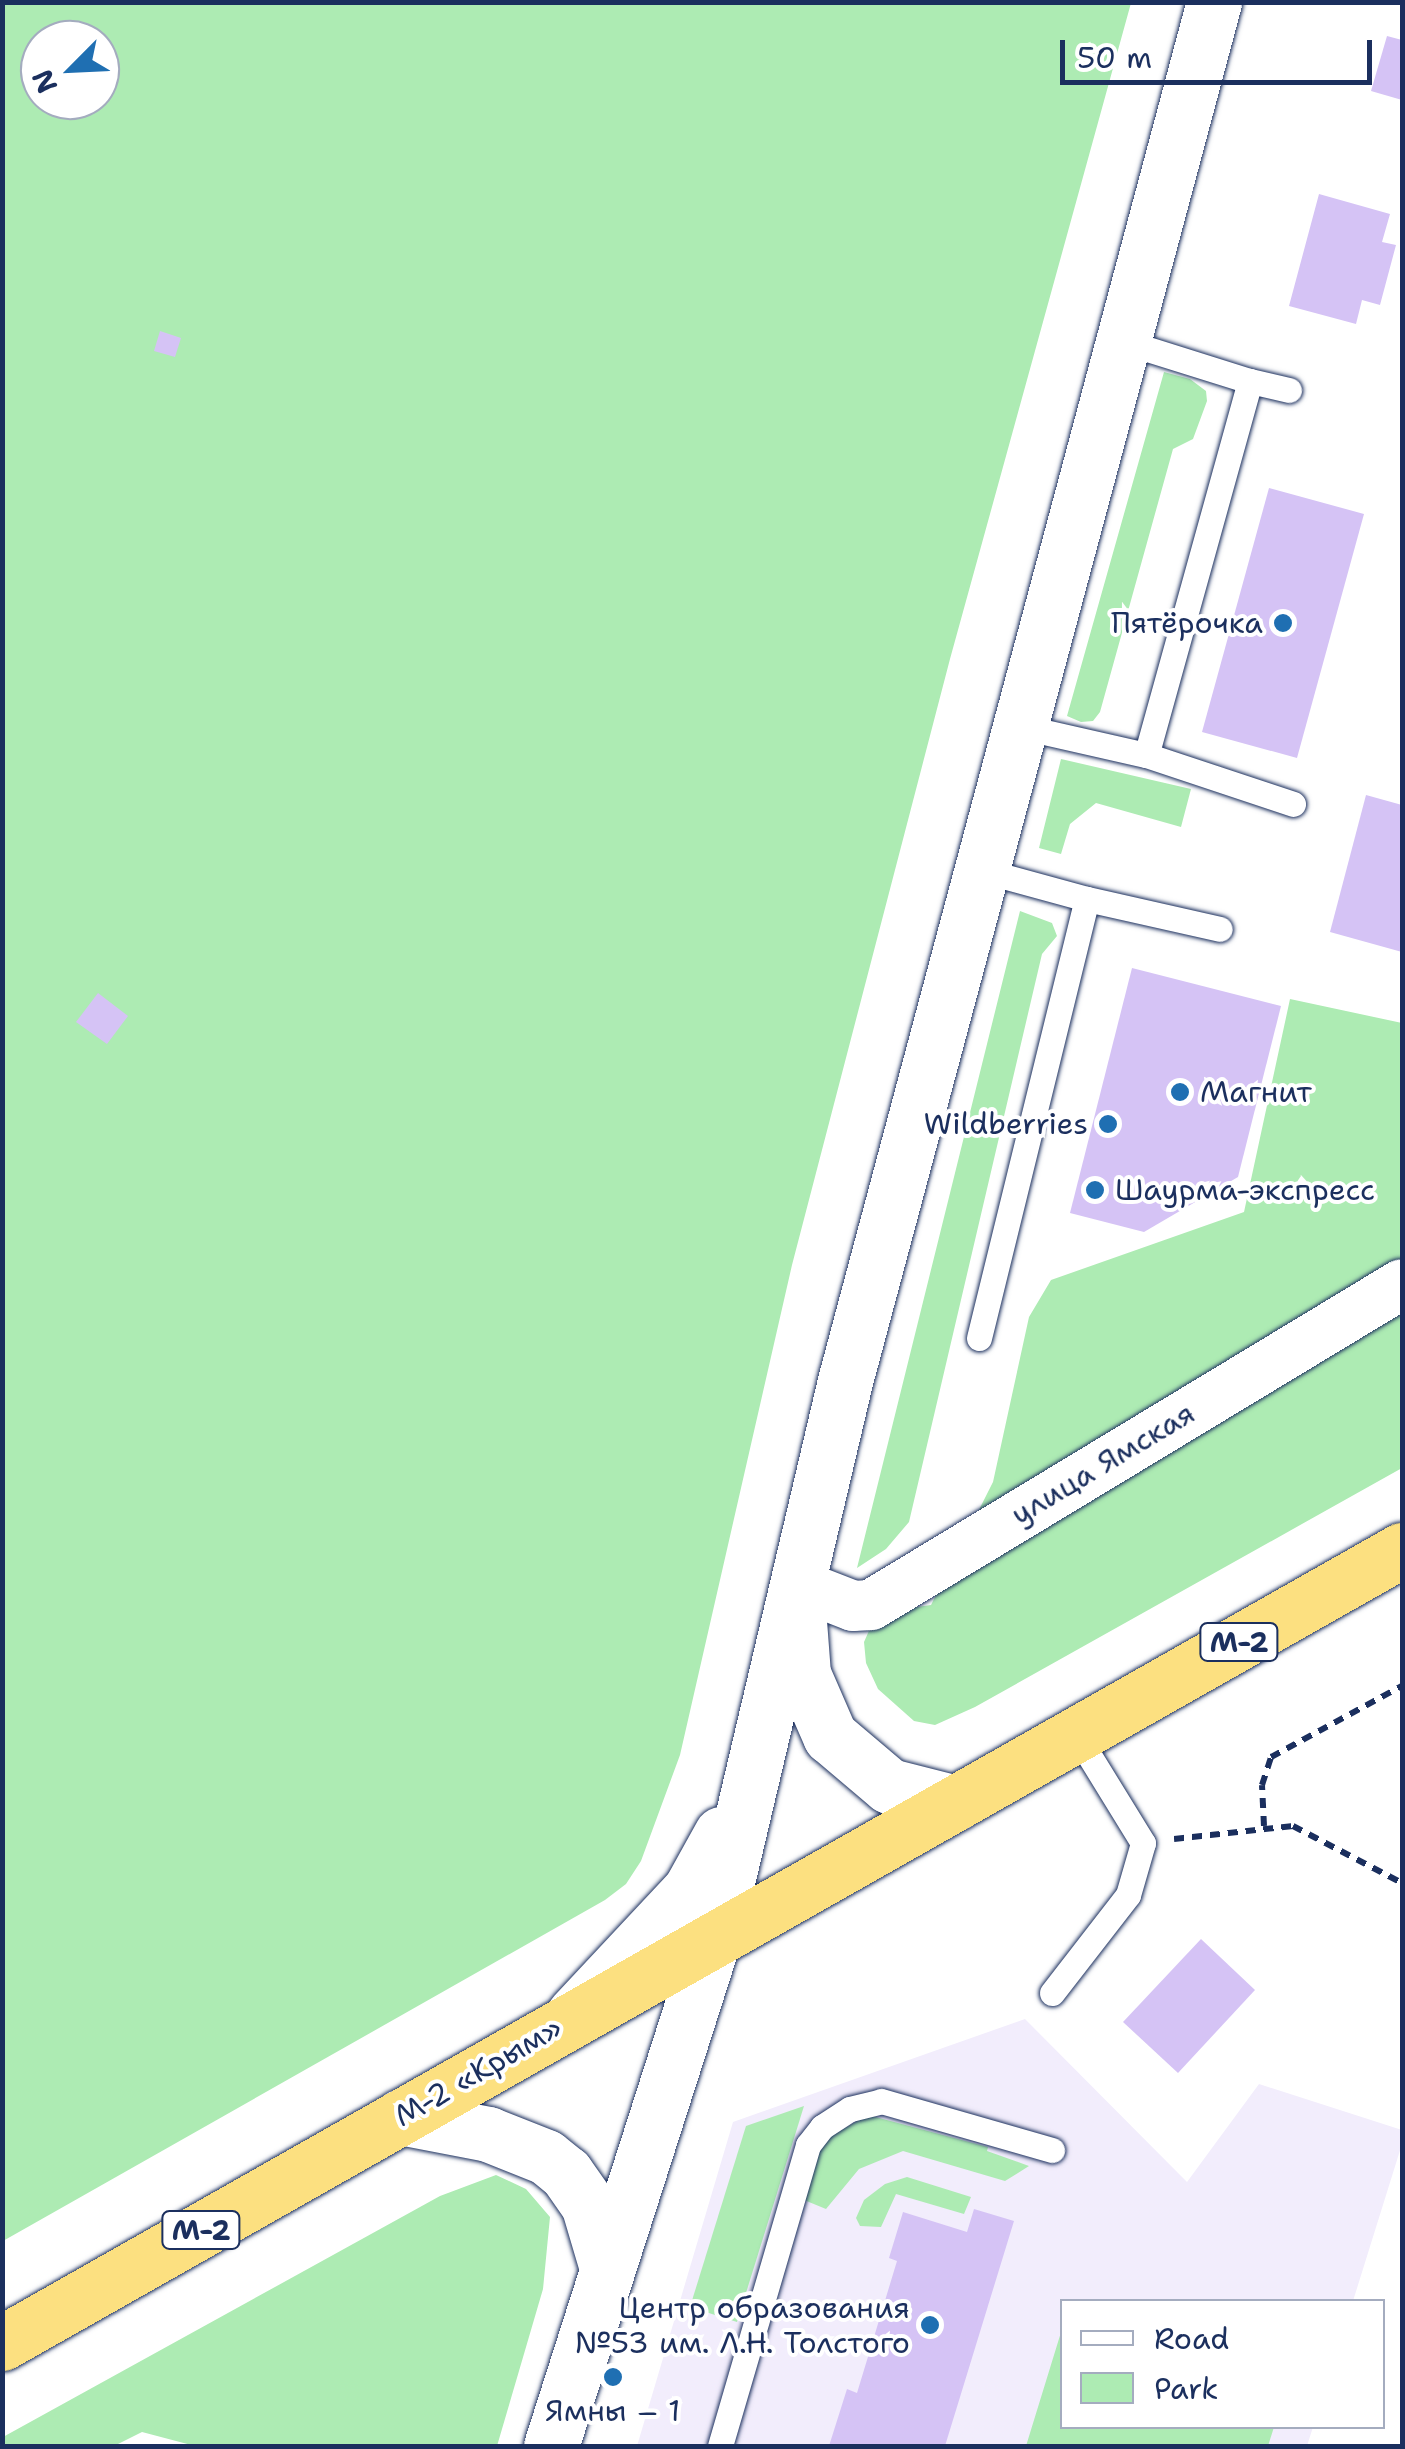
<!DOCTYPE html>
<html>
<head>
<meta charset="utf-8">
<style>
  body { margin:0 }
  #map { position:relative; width:1405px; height:2449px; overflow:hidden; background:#fff; font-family:"Shantell Sans",sans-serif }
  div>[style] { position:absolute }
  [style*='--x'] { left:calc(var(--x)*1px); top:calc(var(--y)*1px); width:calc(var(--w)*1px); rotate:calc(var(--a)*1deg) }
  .built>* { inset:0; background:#f2edfc }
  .green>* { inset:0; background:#adebb3 }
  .building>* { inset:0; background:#d5c3f5 }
  .path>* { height:6px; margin-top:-3px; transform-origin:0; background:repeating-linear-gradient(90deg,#1b2f5e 0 10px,transparent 0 18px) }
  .roads { filter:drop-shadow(0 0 2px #1b2f5e) drop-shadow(0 0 2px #1b2f5e) }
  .lane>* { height:25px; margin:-12.5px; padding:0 12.5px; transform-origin:12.5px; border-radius:12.5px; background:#fff }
  .street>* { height:50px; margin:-25px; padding:0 25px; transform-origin:25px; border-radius:25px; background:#fff }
  .secondary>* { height:55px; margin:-27.5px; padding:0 27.5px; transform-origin:27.5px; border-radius:27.5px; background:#fff }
  .highway>* { height:55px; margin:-27.5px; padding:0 27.5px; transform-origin:27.5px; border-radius:27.5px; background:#fce080 }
  .dots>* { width:28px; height:28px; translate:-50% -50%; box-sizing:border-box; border:5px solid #fff; border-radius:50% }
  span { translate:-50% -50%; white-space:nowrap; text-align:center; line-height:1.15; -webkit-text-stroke:8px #fff; paint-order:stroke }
  .shield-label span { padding:2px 8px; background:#fff; border:2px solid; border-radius:8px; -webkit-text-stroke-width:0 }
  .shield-label { font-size:28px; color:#1b2f5e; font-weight:700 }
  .poi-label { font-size:30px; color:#1b2f5e }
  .right { translate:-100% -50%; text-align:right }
  .left { translate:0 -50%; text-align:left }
  .street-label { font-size:30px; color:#1b2f5e }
  .frame { position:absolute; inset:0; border:5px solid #1b2f5e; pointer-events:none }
  .legend { position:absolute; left:1060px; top:2299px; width:325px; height:130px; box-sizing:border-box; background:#fff; border:2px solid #a4acbf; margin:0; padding:12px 18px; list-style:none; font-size:30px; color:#1b2f5e }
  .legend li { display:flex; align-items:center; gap:20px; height:50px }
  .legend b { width:50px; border:2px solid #a4acbf }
  .north { position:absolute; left:20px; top:20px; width:100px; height:100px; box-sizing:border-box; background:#fff; border:2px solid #a4acbf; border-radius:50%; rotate:246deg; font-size:28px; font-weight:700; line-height:40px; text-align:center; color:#1b2f5e }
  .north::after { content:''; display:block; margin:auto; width:35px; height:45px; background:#1f6fb2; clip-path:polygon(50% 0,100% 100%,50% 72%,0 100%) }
  .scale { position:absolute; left:1060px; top:40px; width:312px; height:45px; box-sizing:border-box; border:5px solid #1b2f5e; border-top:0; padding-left:12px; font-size:30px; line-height:35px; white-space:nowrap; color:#1b2f5e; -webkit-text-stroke:8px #fff; paint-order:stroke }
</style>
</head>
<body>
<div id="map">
  <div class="built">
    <div style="clip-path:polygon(1025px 2019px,1187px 2182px,1259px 2084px,1402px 2130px,1402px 2144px,1353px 2301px,1062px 2302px,1062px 2426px,1313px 2427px,1307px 2446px,637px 2446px,733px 2122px)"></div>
  </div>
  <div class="green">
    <div style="clip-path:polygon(evenodd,3px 3px,1131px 3px,950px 659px,792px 1265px,680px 1755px,641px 1861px,626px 1884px,605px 1900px,3px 2241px,3px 3px,40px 40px,100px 40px,100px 100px,40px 100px,40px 40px)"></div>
    <div style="clip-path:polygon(1164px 372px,1190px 379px,1206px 391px,1207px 401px,1193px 439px,1173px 449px,1100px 712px,1093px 721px,1081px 722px,1067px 716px)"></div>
    <div style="clip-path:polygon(1061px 759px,1191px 789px,1181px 827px,1096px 803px,1070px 824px,1061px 854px,1039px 848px)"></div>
    <div style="clip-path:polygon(1020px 911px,1052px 923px,1057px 936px,1042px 954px,909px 1522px,886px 1549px,857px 1568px)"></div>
    <div style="clip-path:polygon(1290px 999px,1402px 1023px,1402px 1468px,975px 1707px,935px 1725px,914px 1721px,878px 1689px,866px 1663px,864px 1642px,872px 1624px,889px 1611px,931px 1605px,993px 1482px,1029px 1317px,1051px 1280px,1244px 1212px)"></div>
    <div style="clip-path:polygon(804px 2106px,737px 2322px,690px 2307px,746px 2126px)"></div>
    <div style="clip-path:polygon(868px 2115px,988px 2147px,987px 2151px,1029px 2166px,1005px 2181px,903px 2151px,859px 2169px,826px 2209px,804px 2200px,818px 2152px,829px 2137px)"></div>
    <div style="clip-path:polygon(496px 2175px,526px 2189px,550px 2217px,543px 2289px,497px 2446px,195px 2446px,142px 2432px,114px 2446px,3px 2446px,3px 2437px,440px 2196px)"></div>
    <div style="clip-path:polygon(907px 2177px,971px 2197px,964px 2214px,896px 2194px,881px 2227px,860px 2226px,856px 2218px,864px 2200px,885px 2184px)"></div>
    <div style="clip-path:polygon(1062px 2329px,1062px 2426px,1274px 2427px,1268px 2446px,1026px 2446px)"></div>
  </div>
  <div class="building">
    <div style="clip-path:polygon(1387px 36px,1402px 40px,1402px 100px,1371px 91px)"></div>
    <div style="clip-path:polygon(1319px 194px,1390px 214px,1382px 242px,1396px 245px,1380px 305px,1362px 300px,1356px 324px,1289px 306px)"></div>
    <div style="clip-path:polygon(160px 331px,181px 338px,175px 357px,154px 351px)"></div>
    <div style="clip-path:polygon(1269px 488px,1364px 514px,1297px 758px,1202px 732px)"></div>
    <div style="clip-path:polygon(1366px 795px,1402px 805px,1402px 952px,1330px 932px)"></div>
    <div style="clip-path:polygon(1132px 968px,1281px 1006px,1238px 1177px,1144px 1232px,1070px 1213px)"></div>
    <div style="clip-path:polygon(98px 993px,128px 1016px,107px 1044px,76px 1022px)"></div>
    <div style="clip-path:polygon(1201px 1939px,1255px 1990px,1178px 2073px,1123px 2022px)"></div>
    <div style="clip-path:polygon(974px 2209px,1014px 2221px,945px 2446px,829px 2446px,847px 2389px,857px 2393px,897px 2261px,889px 2258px,903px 2212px,967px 2232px)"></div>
  </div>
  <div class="path">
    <div style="--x:1264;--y:1826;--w:41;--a:-92.8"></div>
    <div style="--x:1262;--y:1785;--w:29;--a:-72"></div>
    <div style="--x:1271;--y:1757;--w:149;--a:-28.5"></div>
    <div style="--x:1174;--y:1839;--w:120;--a:-6.2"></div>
    <div style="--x:1293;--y:1826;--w:123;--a:27.6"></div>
  </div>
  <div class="roads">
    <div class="lane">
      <div style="--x:1122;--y:341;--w:134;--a:17.4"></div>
      <div style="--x:1250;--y:381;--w:388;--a:105.5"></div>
      <div style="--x:1250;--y:381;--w:40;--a:13"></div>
      <div style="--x:1018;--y:726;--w:131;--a:12.8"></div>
      <div style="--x:1146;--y:755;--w:155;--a:18.4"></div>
      <div style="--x:1087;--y:899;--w:136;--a:12.7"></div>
      <div style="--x:979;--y:1338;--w:452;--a:-76.2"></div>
      <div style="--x:1087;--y:899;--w:110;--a:-164.7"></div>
      <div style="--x:1052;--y:1993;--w:124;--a:-52.2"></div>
      <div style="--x:1128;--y:1895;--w:54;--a:-73.9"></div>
      <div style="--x:1143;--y:1843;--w:128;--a:-121.6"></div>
      <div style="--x:720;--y:2446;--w:314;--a:-73.7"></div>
      <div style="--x:808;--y:2145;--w:23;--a:-52"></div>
      <div style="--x:822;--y:2127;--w:33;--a:-33"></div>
      <div style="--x:850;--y:2109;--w:32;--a:-14"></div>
      <div style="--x:881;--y:2101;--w:178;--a:16"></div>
    </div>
    <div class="street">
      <div style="--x:797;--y:1584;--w:60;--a:21.4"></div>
      <div style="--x:853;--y:1606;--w:18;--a:-3"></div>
      <div style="--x:871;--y:1605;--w:620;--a:-31.15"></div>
    </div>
    <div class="secondary">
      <div style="--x:799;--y:1621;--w:53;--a:85.7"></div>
      <div style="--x:803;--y:1674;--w:68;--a:66.5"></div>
      <div style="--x:830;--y:1736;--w:77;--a:40.3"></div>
      <div style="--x:889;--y:1786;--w:69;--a:14.2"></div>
      <div style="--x:574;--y:2014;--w:170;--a:-46.9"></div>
      <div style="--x:690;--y:1890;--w:64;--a:-61"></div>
      <div style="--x:400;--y:2117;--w:90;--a:10.9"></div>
      <div style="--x:488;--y:2134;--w:62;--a:21.6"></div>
      <div style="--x:546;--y:2157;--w:26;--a:39"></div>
      <div style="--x:566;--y:2173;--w:38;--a:55"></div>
      <div style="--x:588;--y:2204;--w:67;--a:73.5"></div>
      <div style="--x:551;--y:2446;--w:534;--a:-72.24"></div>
      <div style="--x:714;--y:1937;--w:571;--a:-76.74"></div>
      <div style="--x:845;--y:1381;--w:1428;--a:-75.02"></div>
    </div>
    <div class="highway">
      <div style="--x:2;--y:2343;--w:1609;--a:-29.53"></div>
    </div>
  </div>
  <div class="dots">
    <div style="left:1283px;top:623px;background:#1f6fb2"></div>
    <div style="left:1180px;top:1092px;background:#1f6fb2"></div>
    <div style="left:1108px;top:1124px;background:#1f6fb2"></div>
    <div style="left:1095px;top:1190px;background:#1f6fb2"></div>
    <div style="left:930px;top:2325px;background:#1f6fb2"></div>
    <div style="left:613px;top:2377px;background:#1f6fb2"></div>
  </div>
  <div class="shield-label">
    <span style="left:1239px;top:1642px">М-2</span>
    <span style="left:201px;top:2230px">М-2</span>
  </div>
  <div class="poi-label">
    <span class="right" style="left:1263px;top:623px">Пятёрочка</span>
    <span class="left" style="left:1200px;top:1092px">Магнит</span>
    <span class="right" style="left:1088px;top:1124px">Wildberries</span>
    <span class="left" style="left:1115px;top:1190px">Шаурма-экспресс</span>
    <span class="right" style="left:910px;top:2325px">Центр образования<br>№53 им. Л.Н. Толстого</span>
    <span style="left:613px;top:2411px">Ямны – 1</span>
  </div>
  <div class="street-label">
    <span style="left:1103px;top:1464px;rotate:-31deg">улица Ямская</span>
    <span style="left:478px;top:2072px;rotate:-30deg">М-2 «Крым»</span>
  </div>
  <div class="frame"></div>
  <ul class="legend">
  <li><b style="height:12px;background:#fff"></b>Road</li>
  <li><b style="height:28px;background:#adebb3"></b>Park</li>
  </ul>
  <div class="north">N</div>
  <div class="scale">50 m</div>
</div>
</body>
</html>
